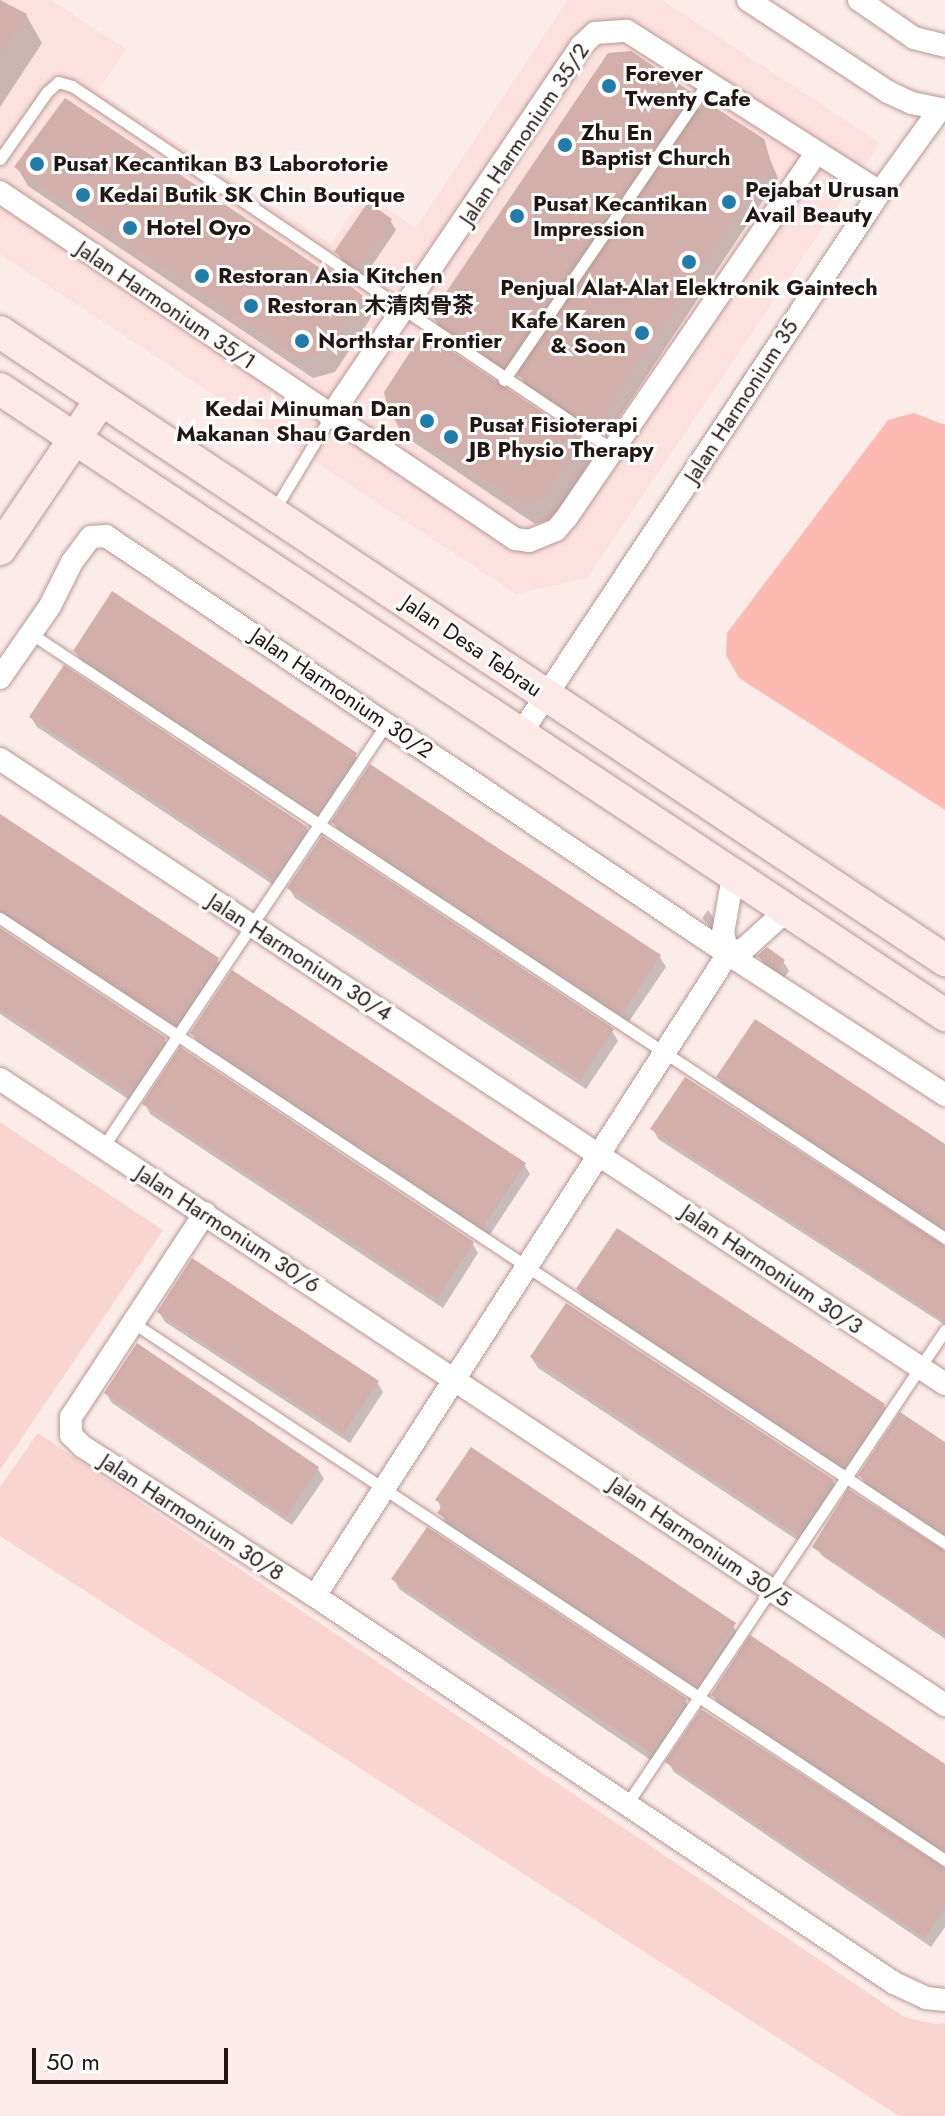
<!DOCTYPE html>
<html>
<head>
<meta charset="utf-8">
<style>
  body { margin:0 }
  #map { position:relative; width:945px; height:2116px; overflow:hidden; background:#fbecea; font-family:Jost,"Noto Sans SC",sans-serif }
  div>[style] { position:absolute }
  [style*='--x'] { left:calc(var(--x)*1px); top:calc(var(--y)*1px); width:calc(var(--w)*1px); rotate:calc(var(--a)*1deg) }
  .built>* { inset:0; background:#fce1de }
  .green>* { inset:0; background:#f8d5d1 }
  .water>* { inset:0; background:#fdbab3 }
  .shadow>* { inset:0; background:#0003 }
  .building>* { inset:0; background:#d2afab }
  .roads { filter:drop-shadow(0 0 2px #b99793) drop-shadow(0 0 2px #b99793) }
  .lane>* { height:11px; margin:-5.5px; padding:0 5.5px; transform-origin:5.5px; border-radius:5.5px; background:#fff }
  .street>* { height:22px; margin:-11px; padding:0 11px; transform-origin:11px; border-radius:11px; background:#fff }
  .secondary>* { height:32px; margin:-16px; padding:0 16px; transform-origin:16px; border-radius:16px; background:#fceae8 }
  .dots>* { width:22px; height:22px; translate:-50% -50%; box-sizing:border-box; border:4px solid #fff; border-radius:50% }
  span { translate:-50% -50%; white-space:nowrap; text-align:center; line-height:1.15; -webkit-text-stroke:6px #fff; paint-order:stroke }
  .poi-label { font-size:22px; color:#221614; font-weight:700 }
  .left { translate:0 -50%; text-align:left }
  .right { translate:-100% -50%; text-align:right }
  .street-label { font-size:22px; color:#221614 }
  .scale { position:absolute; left:32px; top:2048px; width:196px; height:36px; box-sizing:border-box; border:4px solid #221614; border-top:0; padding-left:10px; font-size:24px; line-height:28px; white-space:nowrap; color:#221614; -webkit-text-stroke:6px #fff; paint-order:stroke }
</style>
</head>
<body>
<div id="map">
  <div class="built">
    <div style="clip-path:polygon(0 0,51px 0,126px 49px,98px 91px,331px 244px,365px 194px,416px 228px,568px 0,662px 0,880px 143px,587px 578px,516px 594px,0 254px)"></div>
  </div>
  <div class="green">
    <div style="clip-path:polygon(0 1122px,163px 1230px,0 1470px)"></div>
    <div style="clip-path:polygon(38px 1433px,904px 2017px,935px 2024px,945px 2023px,945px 2116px,899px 2116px,0 1536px,0 1487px)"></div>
  </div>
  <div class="water">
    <div style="clip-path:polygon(914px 413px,945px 425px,945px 810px,739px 678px,726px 655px,727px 633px,888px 420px)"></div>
  </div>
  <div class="shadow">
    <div style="clip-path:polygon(0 0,26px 15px,42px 43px,0 107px)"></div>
    <div style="clip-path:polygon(690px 93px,700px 112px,762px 141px,778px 178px,604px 440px,529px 391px,518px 372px,512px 380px,442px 332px,433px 316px)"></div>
    <div style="clip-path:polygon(17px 167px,324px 272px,361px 297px,372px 316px,335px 372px,313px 378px,28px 186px)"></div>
    <div style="clip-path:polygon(390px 220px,396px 230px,364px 277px,343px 262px,337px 252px)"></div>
    <div style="clip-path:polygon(392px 415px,580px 441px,591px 460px,552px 519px,535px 524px,403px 435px)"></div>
    <div style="clip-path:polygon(75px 651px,355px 755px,361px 765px,323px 821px,81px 661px)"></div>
    <div style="clip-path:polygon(31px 717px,306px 828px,312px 838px,278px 888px,37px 727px)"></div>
    <div style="clip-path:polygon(370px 767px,660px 957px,666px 967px,628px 1023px,339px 832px,333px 822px)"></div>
    <div style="clip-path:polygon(0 816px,218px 960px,223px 970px,181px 1032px,0 922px)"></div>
    <div style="clip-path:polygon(289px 888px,612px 1031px,618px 1041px,586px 1089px,295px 898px)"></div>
    <div style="clip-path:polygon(708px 910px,717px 923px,715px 933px,702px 918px)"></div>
    <div style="clip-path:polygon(0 931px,164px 1039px,170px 1049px,134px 1103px,0 1014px)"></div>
    <div style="clip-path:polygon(759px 956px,783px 961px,789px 971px,784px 978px,765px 966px)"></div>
    <div style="clip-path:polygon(192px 1033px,524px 1164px,530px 1174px,489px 1236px,198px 1043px)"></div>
    <div style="clip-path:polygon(719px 1077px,945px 1147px,945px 1233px,724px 1087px)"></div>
    <div style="clip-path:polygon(145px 1104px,472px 1243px,478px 1253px,443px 1308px,150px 1114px)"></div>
    <div style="clip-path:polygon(653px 1129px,945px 1248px,945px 1325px,658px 1139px)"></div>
    <div style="clip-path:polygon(578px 1289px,884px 1405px,890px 1415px,850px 1475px,584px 1299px)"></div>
    <div style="clip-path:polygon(159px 1312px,377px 1382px,383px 1392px,350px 1443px,165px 1322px)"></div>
    <div style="clip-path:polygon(532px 1358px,833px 1481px,838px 1491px,803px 1544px,538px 1368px)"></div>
    <div style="clip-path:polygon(106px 1393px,318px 1469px,324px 1479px,292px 1525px,112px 1403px)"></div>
    <div style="clip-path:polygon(945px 1445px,945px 1538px,866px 1485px,860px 1475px)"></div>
    <div style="clip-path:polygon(438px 1500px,733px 1626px,739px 1637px,702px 1694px,445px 1523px)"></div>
    <div style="clip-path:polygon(815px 1545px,945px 1551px,945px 1639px,821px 1555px)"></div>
    <div style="clip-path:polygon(394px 1579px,685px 1701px,691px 1711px,655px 1763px,399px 1589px)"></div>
    <div style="clip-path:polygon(713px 1695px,945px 1766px,945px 1855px,719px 1705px)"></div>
    <div style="clip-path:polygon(668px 1762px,940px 1869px,945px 1868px,945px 1927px,931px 1947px,674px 1772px)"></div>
  </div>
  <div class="building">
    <div style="clip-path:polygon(0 0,27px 14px,0 55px)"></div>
    <div style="clip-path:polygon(631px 51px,691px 92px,503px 366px,430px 316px,608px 53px)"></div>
    <div style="clip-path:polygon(65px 98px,323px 270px,325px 266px,363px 296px,324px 353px,301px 360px,14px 167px)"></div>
    <div style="clip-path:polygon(705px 101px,764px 139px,771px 162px,595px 426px,592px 425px,517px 375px)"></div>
    <div style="clip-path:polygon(368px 202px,392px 219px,358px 268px,334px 252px)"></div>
    <div style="clip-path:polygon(423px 332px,582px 439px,541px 501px,523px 505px,390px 416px,384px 392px)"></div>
    <div style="clip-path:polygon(112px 591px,357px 753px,317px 812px,73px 651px)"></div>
    <div style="clip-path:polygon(64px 665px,307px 827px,272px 879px,29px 717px)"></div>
    <div style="clip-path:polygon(370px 764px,661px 955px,622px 1014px,331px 822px)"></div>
    <div style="clip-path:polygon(0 814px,219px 958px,175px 1024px,0 910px)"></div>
    <div style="clip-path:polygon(322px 836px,614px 1029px,580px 1080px,287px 888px)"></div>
    <div style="clip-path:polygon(0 928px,166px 1038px,128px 1094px,0 1009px)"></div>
    <div style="clip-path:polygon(767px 947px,785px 960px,778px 970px,757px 956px)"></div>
    <div style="clip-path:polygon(232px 970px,526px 1163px,483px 1227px,190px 1033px)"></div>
    <div style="clip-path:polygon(755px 1019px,945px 1144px,945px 1228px,716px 1077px)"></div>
    <div style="clip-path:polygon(180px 1047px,474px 1242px,437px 1299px,142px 1104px)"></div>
    <div style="clip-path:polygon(685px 1077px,945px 1246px,945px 1322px,650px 1129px)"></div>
    <div style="clip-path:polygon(617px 1228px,885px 1404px,844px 1466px,576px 1289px)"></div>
    <div style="clip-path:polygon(192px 1258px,379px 1381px,343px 1434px,157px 1312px)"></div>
    <div style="clip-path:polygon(566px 1303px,834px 1480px,797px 1535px,530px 1357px)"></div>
    <div style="clip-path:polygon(137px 1343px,319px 1467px,286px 1517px,104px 1393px)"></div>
    <div style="clip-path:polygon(900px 1412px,945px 1442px,945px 1533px,858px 1475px)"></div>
    <div style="clip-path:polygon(471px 1447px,736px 1623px,696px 1685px,437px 1513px,443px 1505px,435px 1500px)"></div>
    <div style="clip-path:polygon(848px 1489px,945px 1551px,945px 1636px,812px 1547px)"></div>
    <div style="clip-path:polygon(427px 1527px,687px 1699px,651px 1753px,391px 1579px)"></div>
    <div style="clip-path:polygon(750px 1635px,945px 1764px,945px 1850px,711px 1695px)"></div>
    <div style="clip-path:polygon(701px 1709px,945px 1868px,945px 1909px,925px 1938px,665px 1762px)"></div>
  </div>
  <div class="roads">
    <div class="lane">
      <div style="--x:0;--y:159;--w:82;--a:-55"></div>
      <div style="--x:47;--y:92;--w:15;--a:-42"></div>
      <div style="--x:58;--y:82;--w:15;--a:16"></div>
      <div style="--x:72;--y:86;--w:652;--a:33.93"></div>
      <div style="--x:504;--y:380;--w:361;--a:-55.6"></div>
      <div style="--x:273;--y:512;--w:111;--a:-59"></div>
      <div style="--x:30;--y:633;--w:1097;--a:33.47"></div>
      <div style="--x:0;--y:918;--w:1133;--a:33.48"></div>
      <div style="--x:103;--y:1147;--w:510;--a:-56.19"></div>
      <div style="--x:132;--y:1322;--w:975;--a:33.49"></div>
      <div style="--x:627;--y:1804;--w:571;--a:-56.14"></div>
    </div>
    <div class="street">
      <div style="--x:748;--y:0;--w:168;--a:33.3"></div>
      <div style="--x:888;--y:92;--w:26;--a:25"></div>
      <div style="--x:912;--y:103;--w:34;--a:12"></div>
      <div style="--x:859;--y:0;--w:67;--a:34.6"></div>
      <div style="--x:914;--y:38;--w:32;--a:14"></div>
      <div style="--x:0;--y:192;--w:621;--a:33.97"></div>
      <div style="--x:515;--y:539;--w:14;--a:8"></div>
      <div style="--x:529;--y:541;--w:29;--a:-22"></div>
      <div style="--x:556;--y:530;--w:17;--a:-50"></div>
      <div style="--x:567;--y:517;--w:440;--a:-55.6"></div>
      <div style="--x:330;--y:417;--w:448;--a:-55.9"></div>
      <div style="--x:581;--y:46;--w:19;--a:-43"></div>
      <div style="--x:595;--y:33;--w:32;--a:-4"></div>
      <div style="--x:627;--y:31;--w:300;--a:32.5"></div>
      <div style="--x:0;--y:678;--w:88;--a:-55.2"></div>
      <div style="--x:50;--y:606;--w:49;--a:-63.4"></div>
      <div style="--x:72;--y:562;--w:31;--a:-53"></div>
      <div style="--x:91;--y:537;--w:15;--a:-4"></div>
      <div style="--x:106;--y:536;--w:749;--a:33.9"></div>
      <div style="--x:728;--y:954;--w:259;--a:33"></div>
      <div style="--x:520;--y:735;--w:651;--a:-56.46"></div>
      <div style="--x:880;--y:192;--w:102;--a:-54.1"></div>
      <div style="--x:0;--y:759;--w:1133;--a:33.48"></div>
      <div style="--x:728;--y:954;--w:22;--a:-103"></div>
      <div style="--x:723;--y:933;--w:57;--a:-79.9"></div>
      <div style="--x:0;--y:1079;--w:1134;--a:33.52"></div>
      <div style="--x:205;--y:1213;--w:244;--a:123.3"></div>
      <div style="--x:71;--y:1417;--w:18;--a:90"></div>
      <div style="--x:71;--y:1435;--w:16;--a:45"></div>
      <div style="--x:82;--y:1446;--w:277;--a:32.8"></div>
      <div style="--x:315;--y:1596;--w:696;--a:33.76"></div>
      <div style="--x:894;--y:1983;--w:35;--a:25"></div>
      <div style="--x:926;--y:1998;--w:19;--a:6"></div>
      <div style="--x:315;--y:1596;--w:763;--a:-57.25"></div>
      <div style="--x:728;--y:954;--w:18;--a:-19"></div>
      <div style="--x:745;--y:948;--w:57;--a:-42.1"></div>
    </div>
    <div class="secondary">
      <div style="--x:0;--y:332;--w:1135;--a:33.61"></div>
      <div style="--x:0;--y:389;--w:1134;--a:33.52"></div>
      <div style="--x:0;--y:549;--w:180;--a:-55.9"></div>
    </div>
  </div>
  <div class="dots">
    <div style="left:609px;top:86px;background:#217caa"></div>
    <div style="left:565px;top:145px;background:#217caa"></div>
    <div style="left:37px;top:164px;background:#217caa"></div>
    <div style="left:83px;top:195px;background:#217caa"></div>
    <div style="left:729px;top:202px;background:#217caa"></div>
    <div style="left:517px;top:216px;background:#217caa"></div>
    <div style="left:130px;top:228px;background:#217caa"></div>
    <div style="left:689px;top:262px;background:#217caa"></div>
    <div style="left:202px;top:276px;background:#217caa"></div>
    <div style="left:251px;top:306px;background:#217caa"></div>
    <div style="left:642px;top:333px;background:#217caa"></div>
    <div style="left:302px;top:341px;background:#217caa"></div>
    <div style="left:427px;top:421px;background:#217caa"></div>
    <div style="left:451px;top:437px;background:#217caa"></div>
  </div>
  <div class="poi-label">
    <span class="left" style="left:625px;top:86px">Forever<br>Twenty Cafe</span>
    <span class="left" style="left:581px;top:145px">Zhu En<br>Baptist Church</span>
    <span class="left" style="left:53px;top:164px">Pusat Kecantikan B3 Laborotorie</span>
    <span class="left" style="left:745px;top:202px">Pejabat Urusan<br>Avail Beauty</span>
    <span class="left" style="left:99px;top:195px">Kedai Butik SK Chin Boutique</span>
    <span class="left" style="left:533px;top:216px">Pusat Kecantikan<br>Impression</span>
    <span class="left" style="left:146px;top:228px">Hotel Oyo</span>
    <span class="left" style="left:218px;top:276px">Restoran Asia Kitchen</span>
    <span style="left:689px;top:288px">Penjual Alat-Alat Elektronik Gaintech</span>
    <span class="left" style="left:267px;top:306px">Restoran 木清肉骨茶</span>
    <span class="right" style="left:626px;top:333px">Kafe Karen<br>&amp; Soon</span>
    <span class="left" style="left:318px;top:341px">Northstar Frontier</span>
    <span class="right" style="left:411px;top:421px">Kedai Minuman Dan<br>Makanan Shau Garden</span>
    <span class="left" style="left:469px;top:437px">Pusat Fisioterapi<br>JB Physio Therapy</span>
  </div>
  <div class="street-label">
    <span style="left:524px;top:134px;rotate:-56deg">Jalan Harmonium 35/2</span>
    <span style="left:166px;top:305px;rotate:34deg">Jalan Harmonium 35/1</span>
    <span style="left:741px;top:401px;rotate:-57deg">Jalan Harmonium 35</span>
    <span style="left:472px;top:646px;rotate:34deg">Jalan Desa Tebrau</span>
    <span style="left:342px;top:693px;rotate:34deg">Jalan Harmonium 30/2</span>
    <span style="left:300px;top:957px;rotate:33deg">Jalan Harmonium 30/4</span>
    <span style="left:228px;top:1229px;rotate:33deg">Jalan Harmonium 30/6</span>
    <span style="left:772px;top:1269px;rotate:34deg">Jalan Harmonium 30/3</span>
    <span style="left:192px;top:1517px;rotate:33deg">Jalan Harmonium 30/8</span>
    <span style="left:700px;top:1542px;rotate:34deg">Jalan Harmonium 30/5</span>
  </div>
  <div class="scale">50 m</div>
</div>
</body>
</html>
